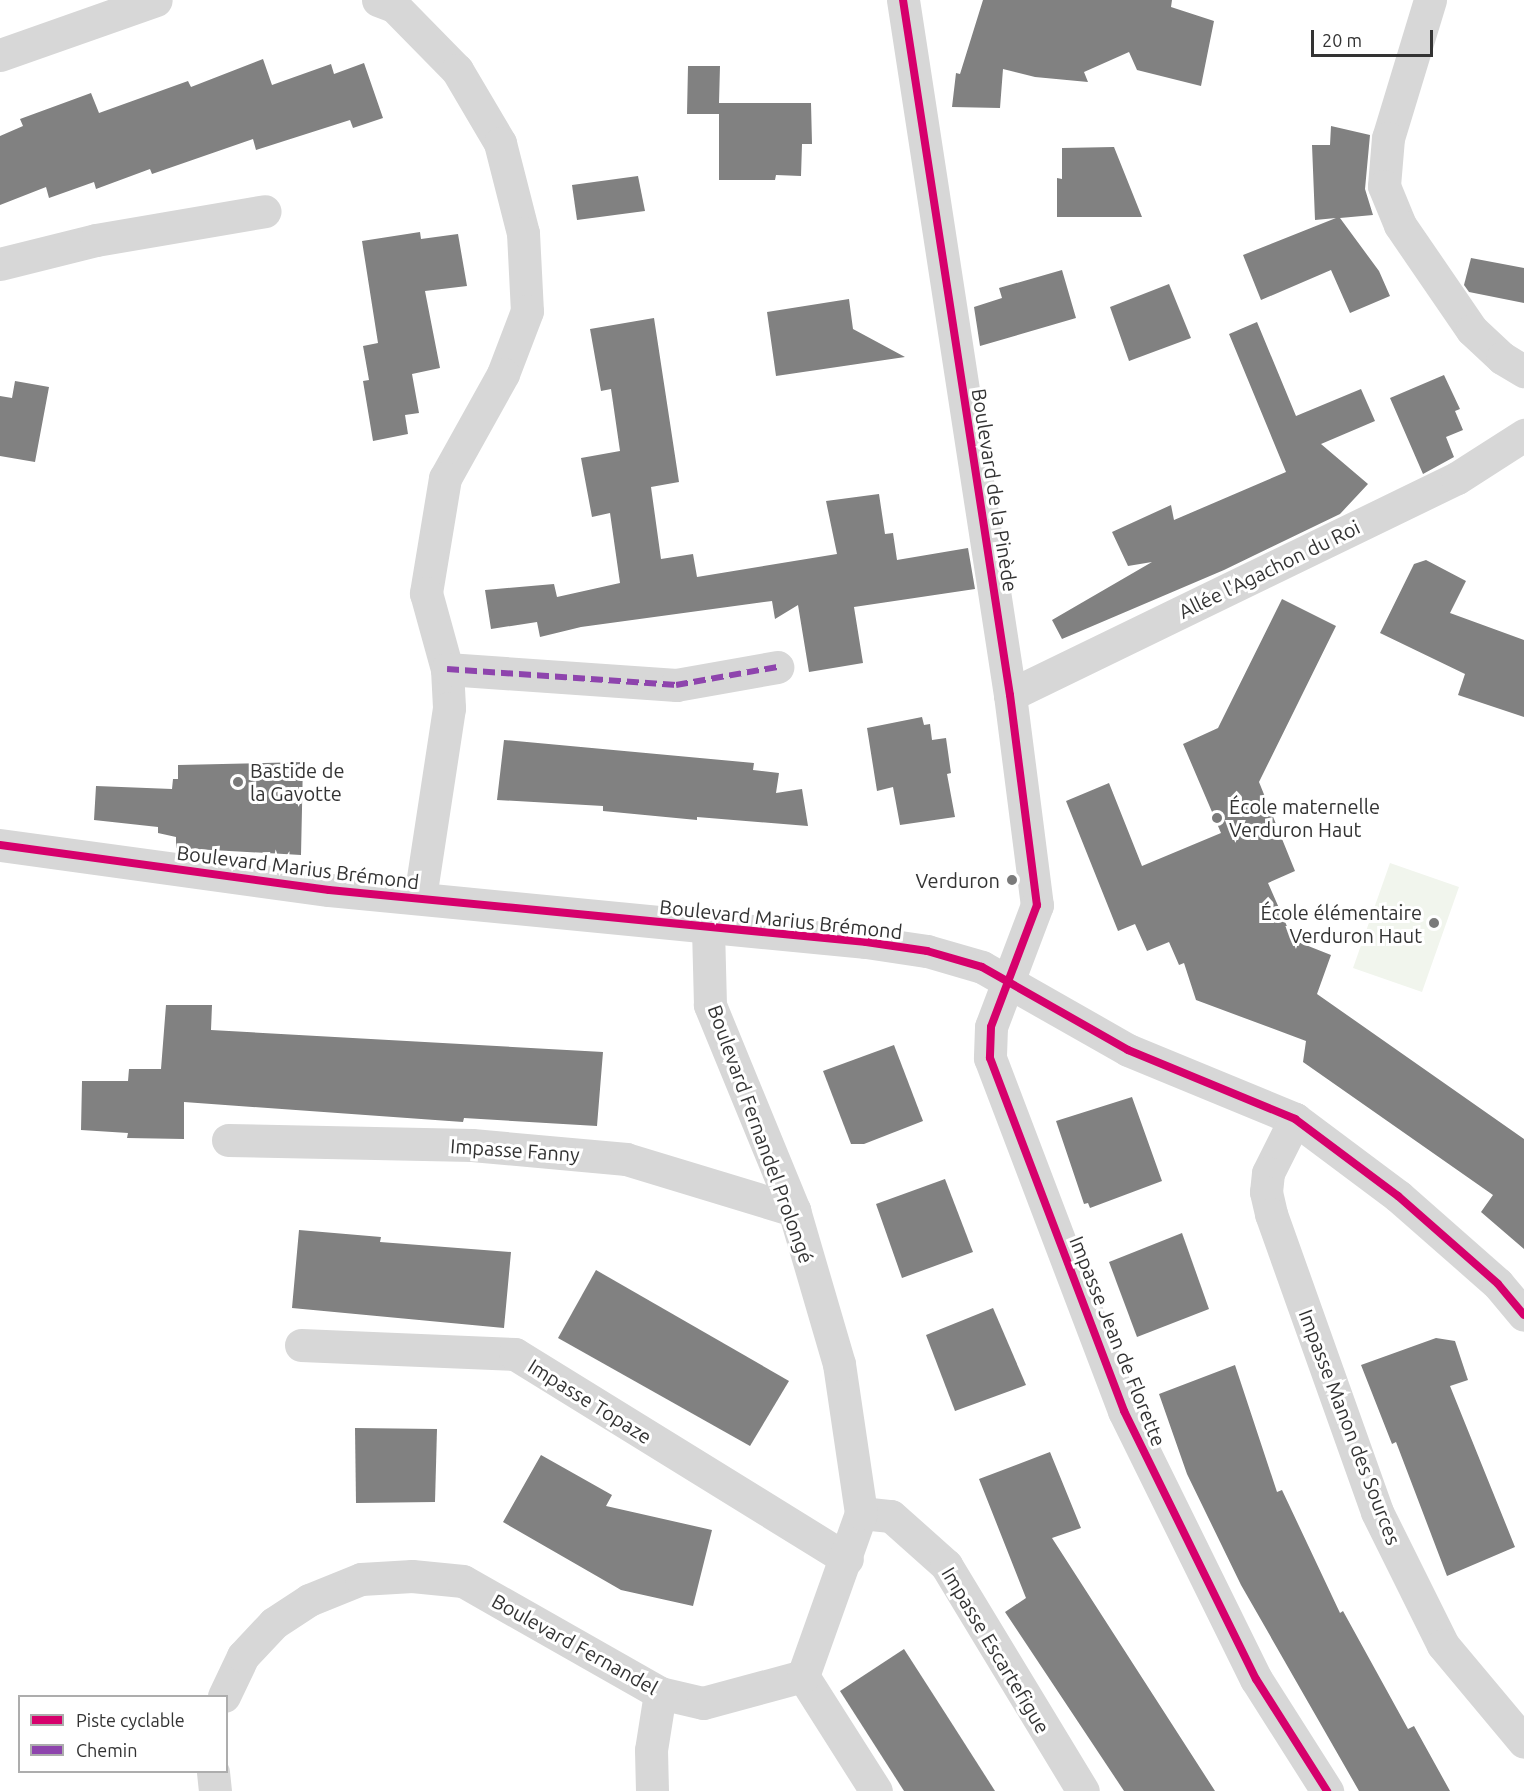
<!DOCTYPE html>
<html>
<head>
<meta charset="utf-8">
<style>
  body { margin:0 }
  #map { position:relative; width:1524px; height:1791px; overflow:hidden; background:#fff; font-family:Ubuntu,sans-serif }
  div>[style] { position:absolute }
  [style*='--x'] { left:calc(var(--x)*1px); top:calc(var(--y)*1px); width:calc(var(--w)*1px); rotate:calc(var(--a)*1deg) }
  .green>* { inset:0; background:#f1f5ed }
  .building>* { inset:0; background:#818181 }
  .minor>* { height:33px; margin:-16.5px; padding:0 16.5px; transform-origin:16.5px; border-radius:16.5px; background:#d7d7d7 }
  .quiet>* { height:6px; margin-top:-3px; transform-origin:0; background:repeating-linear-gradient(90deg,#8e44ad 0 12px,transparent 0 18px) }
  .cycleway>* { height:8px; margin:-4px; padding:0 4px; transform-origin:4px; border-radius:4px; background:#d6006c }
  .dots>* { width:16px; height:16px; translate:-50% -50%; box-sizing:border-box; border:3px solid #fff; border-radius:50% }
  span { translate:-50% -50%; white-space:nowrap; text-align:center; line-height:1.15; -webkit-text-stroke:6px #fff; paint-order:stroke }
  .street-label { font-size:20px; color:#333 }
  .poi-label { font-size:20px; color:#333 }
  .left { translate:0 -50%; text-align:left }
  .right { translate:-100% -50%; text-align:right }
  .legend { position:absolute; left:18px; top:1695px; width:210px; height:78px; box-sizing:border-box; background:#fff; border:2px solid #adadad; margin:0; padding:8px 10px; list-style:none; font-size:18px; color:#333 }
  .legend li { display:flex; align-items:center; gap:12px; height:30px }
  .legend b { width:30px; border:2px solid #adadad }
  .scale { position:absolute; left:1311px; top:30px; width:122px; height:27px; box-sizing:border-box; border:3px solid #333; border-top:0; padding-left:8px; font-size:18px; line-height:21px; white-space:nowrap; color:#333; -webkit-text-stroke:4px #fff; paint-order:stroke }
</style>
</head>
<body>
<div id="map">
  <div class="green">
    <div style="clip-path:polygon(1390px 863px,1459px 887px,1422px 992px,1353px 968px)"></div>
  </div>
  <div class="building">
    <div style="clip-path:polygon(983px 0,1172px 0,1171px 7px,1214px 21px,1201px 86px,1137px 70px,1129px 52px,1084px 72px,1088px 82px,1035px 77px,1003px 69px,1000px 108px,952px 107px,956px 73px,960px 74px)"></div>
    <div style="clip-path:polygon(263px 59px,272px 85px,331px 64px,334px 74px,364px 63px,383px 118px,353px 128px,350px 120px,256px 150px,253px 139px,152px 174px,150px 169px,96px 189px,94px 182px,49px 198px,46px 187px,0 205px,0 136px,23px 126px,20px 119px,91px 93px,99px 113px,188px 81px,191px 87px)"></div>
    <div style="clip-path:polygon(688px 66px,720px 66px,719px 103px,811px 103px,812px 144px,802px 144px,801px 176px,776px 175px,775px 180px,719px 180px,719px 114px,687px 114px)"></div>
    <div style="clip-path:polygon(1331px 126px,1370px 135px,1365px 189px,1373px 215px,1340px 218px,1379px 271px,1390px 296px,1350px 313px,1331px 270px,1261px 300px,1243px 255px,1336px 218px,1315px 220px,1312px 145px,1330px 145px)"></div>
    <div style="clip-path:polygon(1114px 147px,1142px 217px,1057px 217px,1057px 178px,1062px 179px,1062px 148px)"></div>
    <div style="clip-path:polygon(638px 176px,645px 211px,577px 220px,572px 185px)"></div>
    <div style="clip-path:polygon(420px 232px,421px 239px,458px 234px,467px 286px,425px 291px,440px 368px,412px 374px,419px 413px,405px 415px,408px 434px,373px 441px,363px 381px,369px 380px,363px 346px,378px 343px,362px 241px)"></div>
    <div style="clip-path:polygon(1471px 258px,1524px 268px,1524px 303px,1469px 292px,1464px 285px)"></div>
    <div style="clip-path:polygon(1062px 270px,1076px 318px,980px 346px,974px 307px,1002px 298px,999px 288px)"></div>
    <div style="clip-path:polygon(1169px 284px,1191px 338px,1129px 361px,1110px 307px)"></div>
    <div style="clip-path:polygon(849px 299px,853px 329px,905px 357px,776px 376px,767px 312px)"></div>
    <div style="clip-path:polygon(654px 318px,679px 482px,651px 487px,661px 559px,693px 554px,697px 577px,837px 554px,826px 501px,879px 494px,885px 534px,893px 533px,897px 560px,968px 548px,975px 589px,854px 607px,863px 663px,809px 672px,798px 605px,775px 619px,772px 601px,581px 627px,540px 637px,537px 622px,491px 629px,485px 590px,554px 584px,557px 597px,620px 583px,610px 513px,592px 517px,581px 458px,620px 451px,611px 389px,601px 391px,590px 329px)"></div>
    <div style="clip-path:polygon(1257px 322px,1296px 416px,1361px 389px,1375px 421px,1321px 444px,1368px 484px,1340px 514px,1224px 570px,1062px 639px,1052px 620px,1152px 562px,1128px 566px,1112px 532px,1171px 505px,1174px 520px,1286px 472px,1229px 334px)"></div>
    <div style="clip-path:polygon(1444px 375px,1460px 409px,1455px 411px,1463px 430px,1446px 437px,1454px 457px,1423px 474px,1390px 398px)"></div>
    <div style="clip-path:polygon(15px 381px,49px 387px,35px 462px,0 456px,0 396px,12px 398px)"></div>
    <div style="clip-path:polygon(1426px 560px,1466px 581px,1450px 613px,1524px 640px,1524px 717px,1458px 695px,1465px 674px,1380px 633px,1414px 564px)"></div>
    <div style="clip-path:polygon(1282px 599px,1336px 626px,1259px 782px,1295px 871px,1268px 883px,1293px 940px,1331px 955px,1317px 994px,1524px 1139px,1524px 1249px,1481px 1212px,1493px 1195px,1303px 1062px,1306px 1041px,1196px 1000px,1184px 963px,1179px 965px,1169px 942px,1147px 951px,1135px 924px,1118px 931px,1066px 801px,1109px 783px,1142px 866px,1221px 833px,1183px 744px,1218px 728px)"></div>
    <div style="clip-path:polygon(922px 717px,924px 725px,930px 724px,932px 740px,946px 738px,951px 773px,947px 774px,955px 817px,900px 825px,893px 787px,877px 791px,867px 728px)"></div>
    <div style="clip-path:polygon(504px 740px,754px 763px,753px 770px,779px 773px,776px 793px,802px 789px,808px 826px,697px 817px,697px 820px,603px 811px,603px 806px,497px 800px)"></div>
    <div style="clip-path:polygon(303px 762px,301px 855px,176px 848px,176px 837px,158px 833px,158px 827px,94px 820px,96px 786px,172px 789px,173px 779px,178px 779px,178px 765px)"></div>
    <div style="clip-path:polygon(166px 1005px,212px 1005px,211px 1030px,603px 1052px,597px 1126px,464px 1118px,463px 1122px,184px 1102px,184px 1139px,127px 1138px,128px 1133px,81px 1130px,82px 1081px,128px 1081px,129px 1069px,161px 1069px)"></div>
    <div style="clip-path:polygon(894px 1045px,923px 1121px,864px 1144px,851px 1144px,823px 1071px)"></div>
    <div style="clip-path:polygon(1132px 1097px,1162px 1181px,1090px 1208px,1088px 1203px,1084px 1204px,1056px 1121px)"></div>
    <div style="clip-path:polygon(945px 1179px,973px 1252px,902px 1278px,876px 1204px)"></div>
    <div style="clip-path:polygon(299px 1230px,381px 1237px,380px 1242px,511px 1252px,504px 1328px,292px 1308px)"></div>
    <div style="clip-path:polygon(1182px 1233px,1209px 1309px,1137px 1337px,1109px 1262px)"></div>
    <div style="clip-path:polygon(596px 1270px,789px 1381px,750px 1446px,558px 1338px)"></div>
    <div style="clip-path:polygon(993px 1308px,1026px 1385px,955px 1411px,926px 1335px)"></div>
    <div style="clip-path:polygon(1436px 1338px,1455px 1341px,1468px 1380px,1450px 1386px,1515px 1547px,1447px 1576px,1396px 1442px,1392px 1444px,1361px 1365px)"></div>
    <div style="clip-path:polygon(1235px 1365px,1277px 1492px,1282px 1490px,1340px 1613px,1343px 1611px,1408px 1729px,1414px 1726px,1450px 1791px,1359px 1791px,1241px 1585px,1187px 1474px,1159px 1394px)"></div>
    <div style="clip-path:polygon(355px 1428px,437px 1429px,435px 1502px,356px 1503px)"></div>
    <div style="clip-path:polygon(1050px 1452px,1081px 1528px,1052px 1538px,1215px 1791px,1124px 1791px,1005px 1612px,1026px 1598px,979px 1479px)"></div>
    <div style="clip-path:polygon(541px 1455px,612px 1495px,606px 1506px,712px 1530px,693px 1606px,621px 1590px,503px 1522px)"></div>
    <div style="clip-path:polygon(904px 1649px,949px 1719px,995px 1791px,904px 1791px,840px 1691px)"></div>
  </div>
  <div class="minor">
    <div style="--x:378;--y:0;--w:17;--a:21"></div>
    <div style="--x:394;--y:6;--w:90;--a:45.5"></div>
    <div style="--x:457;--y:70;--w:85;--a:59.5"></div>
    <div style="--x:500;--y:143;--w:93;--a:75.7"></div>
    <div style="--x:523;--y:233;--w:78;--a:87.1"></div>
    <div style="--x:527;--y:311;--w:67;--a:110.9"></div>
    <div style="--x:503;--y:374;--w:119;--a:119.1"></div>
    <div style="--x:445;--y:478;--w:117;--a:99.4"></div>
    <div style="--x:426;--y:593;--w:79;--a:74.6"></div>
    <div style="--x:447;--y:669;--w:39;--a:87"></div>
    <div style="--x:449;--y:708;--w:192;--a:98.7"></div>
    <div style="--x:903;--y:0;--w:703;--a:81.25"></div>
    <div style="--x:1010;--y:695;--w:212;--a:82.7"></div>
    <div style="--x:1037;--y:905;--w:130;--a:110.7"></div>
    <div style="--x:991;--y:1027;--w:31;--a:92"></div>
    <div style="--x:990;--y:1058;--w:378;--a:69.2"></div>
    <div style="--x:1124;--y:1411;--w:299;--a:63.8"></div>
    <div style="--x:1256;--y:1679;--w:133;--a:57.6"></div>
    <div style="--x:1430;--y:0;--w:144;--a:106.9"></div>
    <div style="--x:1388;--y:138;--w:48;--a:94.8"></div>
    <div style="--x:1384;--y:186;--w:42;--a:67.7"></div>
    <div style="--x:1400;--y:225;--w:127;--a:55.6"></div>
    <div style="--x:1472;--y:330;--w:41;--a:43"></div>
    <div style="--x:1502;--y:358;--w:26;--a:31"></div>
    <div style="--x:0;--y:55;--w:165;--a:-19.4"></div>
    <div style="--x:0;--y:264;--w:99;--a:-14"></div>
    <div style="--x:96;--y:240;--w:171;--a:-9.7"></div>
    <div style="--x:447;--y:669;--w:230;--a:4"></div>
    <div style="--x:676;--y:685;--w:103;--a:-10.1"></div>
    <div style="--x:1010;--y:695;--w:497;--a:-25.9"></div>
    <div style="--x:1457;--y:478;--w:80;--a:-32.7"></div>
    <div style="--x:0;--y:845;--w:332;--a:7.8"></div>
    <div style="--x:329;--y:890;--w:540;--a:5.53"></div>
    <div style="--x:866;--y:942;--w:62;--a:8.4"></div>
    <div style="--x:927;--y:951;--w:57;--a:16.2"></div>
    <div style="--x:982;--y:967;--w:168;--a:29.6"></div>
    <div style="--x:1128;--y:1050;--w:181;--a:22.4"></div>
    <div style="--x:1295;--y:1119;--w:129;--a:36.8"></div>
    <div style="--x:1398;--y:1196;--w:133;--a:41.3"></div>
    <div style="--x:1498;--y:1284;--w:40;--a:50"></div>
    <div style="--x:1295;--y:1119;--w:60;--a:116.6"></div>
    <div style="--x:1268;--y:1173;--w:19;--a:96"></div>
    <div style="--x:1266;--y:1192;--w:23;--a:77"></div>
    <div style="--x:1271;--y:1214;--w:316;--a:70.4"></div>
    <div style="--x:1377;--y:1512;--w:148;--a:63.6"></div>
    <div style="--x:1443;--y:1645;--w:126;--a:50.1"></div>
    <div style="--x:228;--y:1140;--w:244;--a:1.2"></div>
    <div style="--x:472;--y:1145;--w:155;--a:5.2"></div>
    <div style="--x:626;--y:1159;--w:176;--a:16.9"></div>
    <div style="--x:301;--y:1345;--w:214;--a:2.4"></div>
    <div style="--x:515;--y:1354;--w:390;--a:31.7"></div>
    <div style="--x:861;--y:1513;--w:30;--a:6"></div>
    <div style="--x:891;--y:1516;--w:74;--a:41.7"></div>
    <div style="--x:946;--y:1565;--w:264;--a:58.8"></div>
    <div style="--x:803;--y:1676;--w:136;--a:57.6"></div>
    <div style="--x:224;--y:1696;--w:44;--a:-64.6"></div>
    <div style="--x:243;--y:1656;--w:45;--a:-46.8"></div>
    <div style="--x:274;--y:1623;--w:42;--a:-33.3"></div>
    <div style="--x:309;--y:1600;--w:56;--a:-22"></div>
    <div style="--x:361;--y:1579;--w:51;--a:-3.4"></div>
    <div style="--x:412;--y:1576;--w:51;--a:5.6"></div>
    <div style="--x:463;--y:1581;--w:227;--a:29.6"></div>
    <div style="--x:660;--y:1693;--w:44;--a:13.1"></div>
    <div style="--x:703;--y:1703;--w:104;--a:-15.1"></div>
    <div style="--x:803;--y:1676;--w:173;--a:-70.4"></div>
    <div style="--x:861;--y:1513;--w:151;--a:-98.4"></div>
    <div style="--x:839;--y:1364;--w:160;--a:-106.3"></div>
    <div style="--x:794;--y:1210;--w:222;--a:-112.3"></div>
    <div style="--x:710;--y:1005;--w:76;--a:-91.5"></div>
    <div style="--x:213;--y:1772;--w:19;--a:84"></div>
    <div style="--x:652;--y:1791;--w:41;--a:-91.4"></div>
    <div style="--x:651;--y:1750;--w:58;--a:-81"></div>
  </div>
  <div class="quiet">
    <div style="--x:447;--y:669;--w:230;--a:4"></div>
    <div style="--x:676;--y:685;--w:103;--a:-10.1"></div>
  </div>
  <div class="cycleway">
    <div style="--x:903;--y:0;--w:703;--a:81.25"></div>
    <div style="--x:1010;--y:695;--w:212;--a:82.7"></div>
    <div style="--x:1037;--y:905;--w:130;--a:110.7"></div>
    <div style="--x:991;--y:1027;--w:31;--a:92"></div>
    <div style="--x:990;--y:1058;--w:378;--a:69.2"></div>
    <div style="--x:1124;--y:1411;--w:299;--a:63.8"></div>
    <div style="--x:1256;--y:1679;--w:133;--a:57.6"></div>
    <div style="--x:0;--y:845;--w:332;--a:7.8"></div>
    <div style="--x:329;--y:890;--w:540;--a:5.53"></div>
    <div style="--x:866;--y:942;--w:62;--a:8.4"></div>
    <div style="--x:927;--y:951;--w:57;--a:16.2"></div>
    <div style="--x:982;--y:967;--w:168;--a:29.6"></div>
    <div style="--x:1128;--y:1050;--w:181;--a:22.4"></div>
    <div style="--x:1295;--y:1119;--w:129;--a:36.8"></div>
    <div style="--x:1398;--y:1196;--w:133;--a:41.3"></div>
    <div style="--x:1498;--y:1284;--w:40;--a:50"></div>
  </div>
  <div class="dots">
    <div style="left:238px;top:782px;background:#7a7a7a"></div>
    <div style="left:1217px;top:818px;background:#7a7a7a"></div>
    <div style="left:1012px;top:880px;background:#7a7a7a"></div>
    <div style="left:1434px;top:923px;background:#7a7a7a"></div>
  </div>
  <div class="street-label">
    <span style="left:995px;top:490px;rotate:81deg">Boulevard de la Pinède</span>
    <span style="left:1269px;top:569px;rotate:-26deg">Allée l'Agachon du Roi</span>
    <span style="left:298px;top:867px;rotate:7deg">Boulevard Marius Brémond</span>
    <span style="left:781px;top:919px;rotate:6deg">Boulevard Marius Brémond</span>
    <span style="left:761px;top:1134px;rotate:70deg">Boulevard Fernandel Prolongé</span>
    <span style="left:515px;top:1150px;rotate:4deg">Impasse Fanny</span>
    <span style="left:1118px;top:1341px;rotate:68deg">Impasse Jean de Florette</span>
    <span style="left:590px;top:1401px;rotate:32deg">Impasse Topaze</span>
    <span style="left:1350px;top:1427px;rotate:69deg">Impasse Manon des Sources</span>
    <span style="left:575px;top:1644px;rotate:29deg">Boulevard Fernandel</span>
    <span style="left:996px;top:1650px;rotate:59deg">Impasse Escartefigue</span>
  </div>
  <div class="poi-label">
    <span class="left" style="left:250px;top:782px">Bastide de<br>la Gavotte</span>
    <span class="left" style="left:1229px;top:818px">École maternelle<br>Verduron Haut</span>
    <span class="right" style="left:1000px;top:880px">Verduron</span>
    <span class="right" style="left:1422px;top:924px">École élémentaire<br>Verduron Haut</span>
  </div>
  <ul class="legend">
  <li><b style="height:8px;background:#d6006c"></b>Piste cyclable</li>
  <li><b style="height:8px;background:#8e44ad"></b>Chemin</li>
  </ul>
  <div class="scale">20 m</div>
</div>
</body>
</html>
